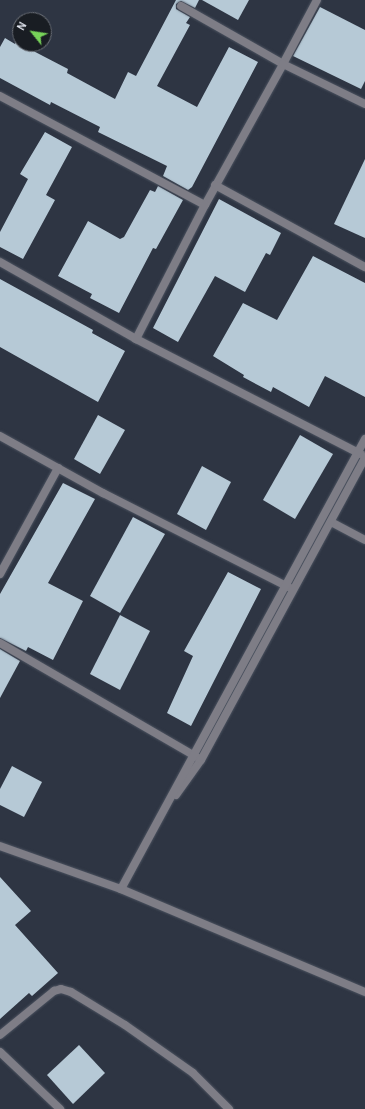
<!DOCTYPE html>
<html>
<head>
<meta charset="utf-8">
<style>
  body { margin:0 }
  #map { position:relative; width:365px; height:1109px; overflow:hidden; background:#2e3543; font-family:Karla,sans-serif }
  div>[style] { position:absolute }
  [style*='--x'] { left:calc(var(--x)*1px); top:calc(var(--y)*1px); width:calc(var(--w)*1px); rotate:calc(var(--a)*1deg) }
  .building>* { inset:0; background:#b6c9d6 }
  .roads { filter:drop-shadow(0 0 1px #4b525f) drop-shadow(0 0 1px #4b525f) }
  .minor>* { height:8px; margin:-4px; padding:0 4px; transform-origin:4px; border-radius:4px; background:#7e7d86 }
  .tertiary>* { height:8px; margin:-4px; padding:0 4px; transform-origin:4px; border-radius:4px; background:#7e7d86 }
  span { translate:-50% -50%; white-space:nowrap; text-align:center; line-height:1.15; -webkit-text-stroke:4px #191d23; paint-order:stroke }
  .north { position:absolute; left:12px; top:12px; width:40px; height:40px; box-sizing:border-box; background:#191d23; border:1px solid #6b6f77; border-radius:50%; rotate:300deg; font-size:11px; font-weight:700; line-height:16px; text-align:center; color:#e6eaf4 }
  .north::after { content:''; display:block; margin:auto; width:14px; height:18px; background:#77d259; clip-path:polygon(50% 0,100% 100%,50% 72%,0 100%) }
</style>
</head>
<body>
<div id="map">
  <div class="building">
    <div style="clip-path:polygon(176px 0,199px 0,195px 8px,181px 1px,176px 4px,176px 9px,190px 17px,186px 23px,190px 25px,157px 86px,197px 107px,229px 47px,258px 62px,192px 187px,188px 190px,163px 176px,167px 166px,98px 132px,100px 127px,51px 102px,50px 105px,0 78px,0 47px,5px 38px,15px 44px,16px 42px,68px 69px,67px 73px,115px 99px,128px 72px,136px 76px)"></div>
    <div style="clip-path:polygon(202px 0,249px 0,238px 20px)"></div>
    <div style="clip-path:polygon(320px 7px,365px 30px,365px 81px,361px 89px,293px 56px)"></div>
    <div style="clip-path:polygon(45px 132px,72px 147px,46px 195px,55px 200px,23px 259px,0 247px,0 232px,28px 179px,20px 174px)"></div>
    <div style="clip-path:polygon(365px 159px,365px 238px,334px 224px)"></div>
    <div style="clip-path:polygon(158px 186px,183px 200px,156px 249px,153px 248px,119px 313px,90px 298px,92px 294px,58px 276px,88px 221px,120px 239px,124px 237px,150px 190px,155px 192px)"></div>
    <div style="clip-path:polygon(219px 199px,281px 233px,270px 255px,266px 253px,245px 292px,215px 276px,178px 342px,153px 328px)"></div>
    <div style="clip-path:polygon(313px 256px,365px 283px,365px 397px,325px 376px,309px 407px,273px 387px,271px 392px,243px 377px,244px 375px,213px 356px,243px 303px,277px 320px)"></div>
    <div style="clip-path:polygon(0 279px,93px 330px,92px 333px,125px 351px,98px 402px,0 347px)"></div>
    <div style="clip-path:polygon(98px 415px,125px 430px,100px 474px,74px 459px)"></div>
    <div style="clip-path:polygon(300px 435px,333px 454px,295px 519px,263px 500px)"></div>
    <div style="clip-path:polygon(202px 466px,231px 482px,206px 530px,177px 514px)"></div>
    <div style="clip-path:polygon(63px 483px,95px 499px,48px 583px,83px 601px,53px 660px,28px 647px,26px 651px,0 638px,0 594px)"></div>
    <div style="clip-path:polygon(133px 517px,165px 534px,120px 613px,90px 596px)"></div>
    <div style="clip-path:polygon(228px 572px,261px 589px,191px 726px,167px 713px,193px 656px,184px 651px)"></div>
    <div style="clip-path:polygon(120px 615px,150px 631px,120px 690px,90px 674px)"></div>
    <div style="clip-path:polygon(0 649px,20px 661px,0 698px)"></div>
    <div style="clip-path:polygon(12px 766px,42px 782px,24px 817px,0 805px,0 789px)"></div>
    <div style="clip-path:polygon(0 877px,31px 911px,15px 925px,58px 973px,32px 996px,29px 993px,0 1019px)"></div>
    <div style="clip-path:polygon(79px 1045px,105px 1073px,73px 1104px,47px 1075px)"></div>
  </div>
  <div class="roads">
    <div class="minor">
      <div style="--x:181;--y:6;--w:117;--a:29.6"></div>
      <div style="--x:283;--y:64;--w:72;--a:-62"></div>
      <div style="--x:0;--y:96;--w:232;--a:28"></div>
      <div style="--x:205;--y:205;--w:161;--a:-61"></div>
      <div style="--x:283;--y:64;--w:91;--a:26"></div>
      <div style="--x:215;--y:185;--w:171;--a:28.7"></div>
      <div style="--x:0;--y:262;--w:156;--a:29.5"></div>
      <div style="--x:136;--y:339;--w:253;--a:27.1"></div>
      <div style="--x:136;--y:339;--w:151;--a:-62.8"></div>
      <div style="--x:0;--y:436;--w:118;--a:29"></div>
      <div style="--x:103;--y:493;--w:210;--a:26.9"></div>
      <div style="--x:331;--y:522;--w:38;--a:28"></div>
      <div style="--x:0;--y:574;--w:121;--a:-61.3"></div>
      <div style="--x:0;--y:643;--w:228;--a:30.1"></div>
      <div style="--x:176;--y:795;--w:43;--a:-54.5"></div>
      <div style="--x:201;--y:760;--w:344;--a:-61.5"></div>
      <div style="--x:121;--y:889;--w:512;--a:-61.53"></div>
      <div style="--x:0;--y:1035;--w:70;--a:-39.2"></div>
      <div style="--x:54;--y:991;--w:7;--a:-16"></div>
      <div style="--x:61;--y:989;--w:10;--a:17"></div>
      <div style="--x:71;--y:992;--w:63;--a:31.4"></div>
      <div style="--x:125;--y:1025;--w:83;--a:35.2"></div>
      <div style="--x:193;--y:1073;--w:51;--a:45"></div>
      <div style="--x:0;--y:1052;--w:83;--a:43.5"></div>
    </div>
    <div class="tertiary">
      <div style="--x:0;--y:846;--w:128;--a:19.6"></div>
      <div style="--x:121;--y:889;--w:265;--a:22.9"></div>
    </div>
  </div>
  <div class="north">N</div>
</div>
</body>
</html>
